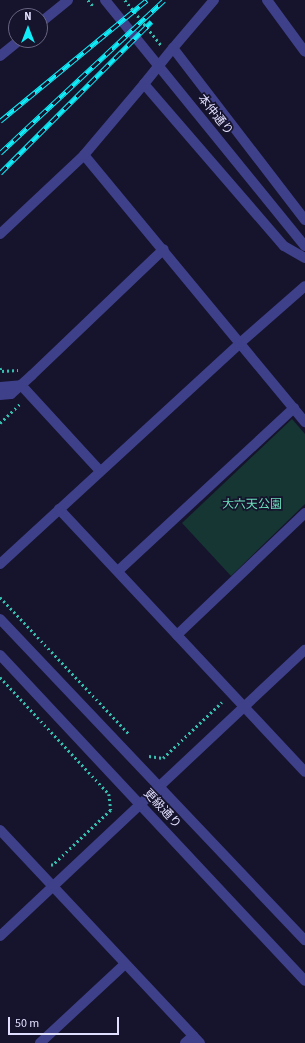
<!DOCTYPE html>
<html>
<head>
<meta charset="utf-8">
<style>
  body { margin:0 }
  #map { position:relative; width:305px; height:1043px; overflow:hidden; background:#16132d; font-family:"Source Sans 3","Noto Sans JP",sans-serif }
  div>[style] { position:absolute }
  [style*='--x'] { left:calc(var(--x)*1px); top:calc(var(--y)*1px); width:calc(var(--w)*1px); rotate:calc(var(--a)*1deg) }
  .green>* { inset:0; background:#163634 }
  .path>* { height:2.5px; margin-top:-1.25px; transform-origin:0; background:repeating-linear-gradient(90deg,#35bdae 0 2px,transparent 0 5px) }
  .minor>* { height:10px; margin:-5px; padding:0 5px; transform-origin:5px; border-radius:5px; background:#3f408a }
  .tertiary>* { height:10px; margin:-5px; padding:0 5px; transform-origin:5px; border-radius:5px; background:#3f408a }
  .rail>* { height:4.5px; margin-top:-2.25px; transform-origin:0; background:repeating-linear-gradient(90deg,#16132d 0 9px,#10edf9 0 18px); box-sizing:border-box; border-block:1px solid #10edf9 }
  .minor-bridge>* { height:10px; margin:-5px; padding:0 5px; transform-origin:5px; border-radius:5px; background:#3f408a }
  span { translate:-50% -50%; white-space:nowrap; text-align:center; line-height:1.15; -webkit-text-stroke:3.5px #16132d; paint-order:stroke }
  .street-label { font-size:12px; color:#e1dffe }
  .park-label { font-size:12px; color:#6adfbc }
  .north { position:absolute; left:8px; top:8px; width:40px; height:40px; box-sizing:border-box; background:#16132d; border:1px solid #676581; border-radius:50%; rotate:0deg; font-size:11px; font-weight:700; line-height:16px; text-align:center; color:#e1dffe }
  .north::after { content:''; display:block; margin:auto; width:14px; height:18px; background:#10edf9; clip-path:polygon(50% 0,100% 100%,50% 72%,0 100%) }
  .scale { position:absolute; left:8px; top:1017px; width:111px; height:18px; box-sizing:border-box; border:2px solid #e1dffe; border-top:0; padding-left:5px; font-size:12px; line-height:14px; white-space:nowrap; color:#e1dffe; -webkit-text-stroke:3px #16132d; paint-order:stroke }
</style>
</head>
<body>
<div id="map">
  <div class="green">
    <div style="clip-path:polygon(292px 419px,305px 434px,305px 504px,231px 576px,182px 523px)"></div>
  </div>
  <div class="path">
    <div style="--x:88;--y:0;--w:9;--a:49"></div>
    <div style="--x:125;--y:0;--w:58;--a:51.3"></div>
    <div style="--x:0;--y:368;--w:4;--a:56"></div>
    <div style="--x:2;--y:371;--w:16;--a:-4"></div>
    <div style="--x:0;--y:423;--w:28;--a:-44"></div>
    <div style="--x:0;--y:597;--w:188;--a:46.7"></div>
    <div style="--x:0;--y:677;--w:160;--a:47"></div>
    <div style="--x:109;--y:794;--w:16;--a:83"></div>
    <div style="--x:111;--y:810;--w:80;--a:136.5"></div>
    <div style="--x:53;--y:865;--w:4;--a:180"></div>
    <div style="--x:149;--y:756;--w:14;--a:8"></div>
    <div style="--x:163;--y:758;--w:81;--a:-43.5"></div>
  </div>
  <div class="minor">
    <div style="--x:214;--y:0;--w:63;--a:130.5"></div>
    <div style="--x:173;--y:48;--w:217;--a:52.5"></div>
    <div style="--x:267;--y:0;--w:64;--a:53.8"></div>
    <div style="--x:40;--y:23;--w:36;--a:-39"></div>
    <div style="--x:0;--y:56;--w:26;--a:-39"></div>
    <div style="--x:84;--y:155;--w:347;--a:50.4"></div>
    <div style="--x:0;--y:234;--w:115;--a:-43.2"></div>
    <div style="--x:84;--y:155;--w:93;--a:-49.8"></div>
    <div style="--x:144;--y:84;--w:214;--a:49.2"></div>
    <div style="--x:284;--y:246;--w:24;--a:30"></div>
    <div style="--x:21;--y:385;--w:117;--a:47.4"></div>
    <div style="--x:0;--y:387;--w:21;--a:-5"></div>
    <div style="--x:0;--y:395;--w:11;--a:-5"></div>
    <div style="--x:11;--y:394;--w:28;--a:-42"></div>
    <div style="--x:32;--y:375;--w:182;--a:-43.7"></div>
    <div style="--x:59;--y:509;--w:360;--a:46.9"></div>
    <div style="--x:0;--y:564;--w:326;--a:-42.6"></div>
    <div style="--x:240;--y:343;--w:86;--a:-41.2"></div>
    <div style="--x:118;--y:571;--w:240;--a:-42.8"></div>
    <div style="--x:177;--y:635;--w:177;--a:-43.6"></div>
    <div style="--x:0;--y:830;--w:292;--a:46.8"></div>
    <div style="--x:40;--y:1043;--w:116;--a:-42.9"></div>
    <div style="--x:185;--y:1043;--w:11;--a:-41"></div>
  </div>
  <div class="tertiary">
    <div style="--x:105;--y:0;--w:317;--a:50.9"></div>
    <div style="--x:0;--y:619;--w:443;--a:46.5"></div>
    <div style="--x:0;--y:655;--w:446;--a:46.9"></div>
    <div style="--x:0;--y:936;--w:418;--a:-43.2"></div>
  </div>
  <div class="rail">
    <div style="--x:0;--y:121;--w:190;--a:-39.5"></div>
    <div style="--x:0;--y:153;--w:224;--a:-43"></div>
    <div style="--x:0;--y:173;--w:214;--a:-45"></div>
  </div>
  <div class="minor-bridge">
    <div style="--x:144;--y:84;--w:46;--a:-51.1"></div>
  </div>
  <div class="street-label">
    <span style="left:215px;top:115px;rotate:51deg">本仲通り</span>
    <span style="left:162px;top:809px;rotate:47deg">更級通り</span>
  </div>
  <div class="park-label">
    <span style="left:252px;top:505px">大六天公園</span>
  </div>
  <div class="north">N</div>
  <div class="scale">50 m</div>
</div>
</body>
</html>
